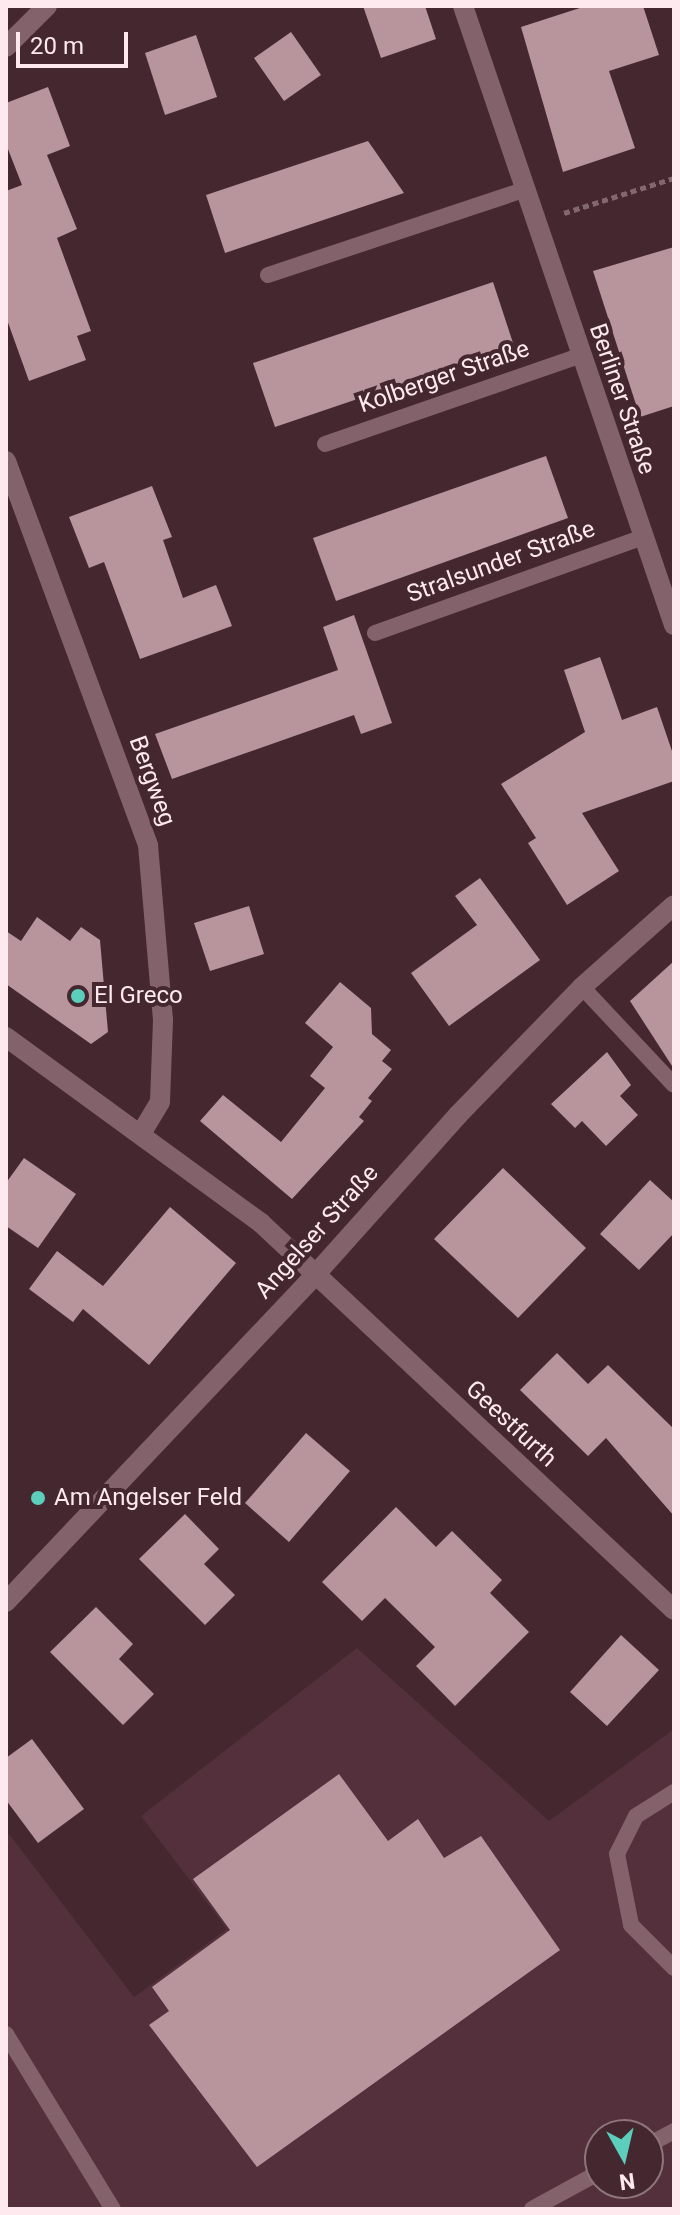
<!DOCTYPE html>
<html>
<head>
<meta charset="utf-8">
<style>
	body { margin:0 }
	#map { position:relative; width:680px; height:2215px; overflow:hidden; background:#44272f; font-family:Roboto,sans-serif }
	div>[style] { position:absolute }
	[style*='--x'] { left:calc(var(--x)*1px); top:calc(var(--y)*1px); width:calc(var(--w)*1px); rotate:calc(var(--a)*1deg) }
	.built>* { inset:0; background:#53303b }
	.building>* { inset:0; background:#b8949d }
	.path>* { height:5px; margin-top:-2.5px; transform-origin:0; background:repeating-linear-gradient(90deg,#81676e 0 6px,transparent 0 10px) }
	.lane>* { height:16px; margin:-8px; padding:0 8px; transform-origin:8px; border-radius:8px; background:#84626b }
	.street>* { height:20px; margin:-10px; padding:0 10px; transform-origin:10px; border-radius:10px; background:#84626b }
	.secondary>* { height:20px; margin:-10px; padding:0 10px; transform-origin:10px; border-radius:10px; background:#84626b }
	.dots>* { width:22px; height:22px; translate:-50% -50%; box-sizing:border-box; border:4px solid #44272f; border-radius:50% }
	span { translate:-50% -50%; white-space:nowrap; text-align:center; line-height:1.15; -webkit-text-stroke:8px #44272f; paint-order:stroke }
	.street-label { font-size:24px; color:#feeaee }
	.poi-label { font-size:24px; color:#feeaee }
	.left { translate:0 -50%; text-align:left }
	.frame { position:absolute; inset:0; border:8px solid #feeaee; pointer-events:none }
	.north { position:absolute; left:584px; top:2119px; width:80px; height:80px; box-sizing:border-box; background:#44272f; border:2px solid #8e757b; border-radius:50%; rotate:172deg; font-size:22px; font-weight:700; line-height:32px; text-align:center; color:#feeaee }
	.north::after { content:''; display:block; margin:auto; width:28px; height:36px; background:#5bcebc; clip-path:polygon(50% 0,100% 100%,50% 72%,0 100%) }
	.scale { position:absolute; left:16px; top:32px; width:112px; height:36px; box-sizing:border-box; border:4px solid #feeaee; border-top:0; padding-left:10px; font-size:24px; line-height:28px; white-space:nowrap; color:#feeaee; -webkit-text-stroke:6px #44272f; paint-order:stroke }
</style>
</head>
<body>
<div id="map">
	<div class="built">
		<i style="clip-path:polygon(evenodd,357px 1648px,549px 1821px,674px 1729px,674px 2209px,6px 2209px,6px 1830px,134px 1997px,227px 1929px,141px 1816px,357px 1648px,600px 2135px,648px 2135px,648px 2183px,600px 2183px,600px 2135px)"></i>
	</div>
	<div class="building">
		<i style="clip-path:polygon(363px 6px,425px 6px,436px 39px,381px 58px)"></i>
		<i style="clip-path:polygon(586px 6px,643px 6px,659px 55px,609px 71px,635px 148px,563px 172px,521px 27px)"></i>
		<i style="clip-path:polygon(291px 32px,321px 75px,284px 101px,254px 58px)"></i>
		<i style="clip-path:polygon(196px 35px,217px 97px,165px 115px,145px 53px)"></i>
		<i style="clip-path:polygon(48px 87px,70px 146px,47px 155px,77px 229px,57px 238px,91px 331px,77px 336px,86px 360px,29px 381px,6px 317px,6px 191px,22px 185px,6px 144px,6px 103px)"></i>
		<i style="clip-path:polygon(368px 141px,404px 193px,225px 253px,206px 195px)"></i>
		<i style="clip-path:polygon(674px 247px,674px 406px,640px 417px,593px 271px)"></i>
		<i style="clip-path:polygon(493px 282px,514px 346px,275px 427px,253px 363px)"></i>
		<i style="clip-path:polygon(546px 456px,568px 518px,336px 601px,313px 538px)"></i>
		<i style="clip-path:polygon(152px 486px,172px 537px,163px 540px,183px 598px,216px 585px,232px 626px,140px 659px,104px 562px,89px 568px,69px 517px)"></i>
		<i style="clip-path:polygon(354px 615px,392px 723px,361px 734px,354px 715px,172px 779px,155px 734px,338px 670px,323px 627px)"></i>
		<i style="clip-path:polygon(600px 657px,622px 720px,657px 707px,674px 757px,674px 781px,582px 813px,619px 871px,567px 905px,528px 843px,536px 838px,501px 784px,585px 732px,564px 670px)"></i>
		<i style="clip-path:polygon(480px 878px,540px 960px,449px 1026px,411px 973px,477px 925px,455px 896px)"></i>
		<i style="clip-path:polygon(249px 906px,264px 954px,210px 971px,194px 923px)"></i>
		<i style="clip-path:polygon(37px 917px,70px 941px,81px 927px,100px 940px,108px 1032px,91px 1044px,6px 984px,6px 931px,21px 941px)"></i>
		<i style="clip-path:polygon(674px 961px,674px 1069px,630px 1001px)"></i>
		<i style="clip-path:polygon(340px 982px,371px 1008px,372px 1034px,391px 1050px,382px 1061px,392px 1069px,368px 1098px,372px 1101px,359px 1117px,364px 1121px,292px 1199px,200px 1121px,223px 1095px,281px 1142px,325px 1088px,310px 1076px,333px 1047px,305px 1023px)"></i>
		<i style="clip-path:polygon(607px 1052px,631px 1085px,620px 1096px,638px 1115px,606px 1146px,582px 1121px,575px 1128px,551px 1104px)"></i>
		<i style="clip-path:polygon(24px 1158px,76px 1194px,38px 1248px,6px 1226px,6px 1183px)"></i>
		<i style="clip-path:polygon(503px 1168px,586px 1248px,518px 1318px,434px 1239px)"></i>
		<i style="clip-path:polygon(650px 1180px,674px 1202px,674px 1233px,639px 1270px,600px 1234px)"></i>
		<i style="clip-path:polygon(170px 1207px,236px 1263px,149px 1365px,83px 1309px,73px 1322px,29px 1289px,57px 1251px,103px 1286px)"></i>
		<i style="clip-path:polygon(557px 1353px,588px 1384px,608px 1365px,674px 1429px,674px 1516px,606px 1438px,588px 1456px,520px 1390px)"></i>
		<i style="clip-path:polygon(306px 1433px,350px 1471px,289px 1542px,245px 1503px)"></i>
		<i style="clip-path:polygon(396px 1507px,436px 1547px,452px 1531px,502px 1580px,490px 1593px,529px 1632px,455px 1706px,416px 1666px,435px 1647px,385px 1598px,362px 1621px,322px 1582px)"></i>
		<i style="clip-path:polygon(185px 1514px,219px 1549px,204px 1564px,235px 1595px,205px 1625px,139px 1559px)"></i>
		<i style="clip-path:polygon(96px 1607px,133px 1644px,119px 1659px,154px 1694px,123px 1725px,50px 1652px)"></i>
		<i style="clip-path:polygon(621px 1635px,659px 1670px,607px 1726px,570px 1692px)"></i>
		<i style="clip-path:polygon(32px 1739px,84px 1809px,38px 1843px,6px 1800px,6px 1758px)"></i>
		<i style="clip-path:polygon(339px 1774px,388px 1841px,418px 1819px,444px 1858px,481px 1836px,560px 1950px,257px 2167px,149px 2025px,169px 2011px,152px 1987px,230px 1930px,193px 1879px)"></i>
	</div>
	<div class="path">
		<i style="--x:564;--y:213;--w:115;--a:-17.7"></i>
	</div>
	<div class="lane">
		<i style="--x:268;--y:275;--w:270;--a:-18.4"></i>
		<i style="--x:325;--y:444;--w:269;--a:-19.1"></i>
		<i style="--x:375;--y:633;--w:285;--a:-19.7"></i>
		<i style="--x:582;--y:987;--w:134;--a:46.8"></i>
		<i style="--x:674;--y:1792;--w:45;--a:147.7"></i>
		<i style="--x:636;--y:1816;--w:42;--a:116.6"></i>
		<i style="--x:617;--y:1854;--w:72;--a:78.8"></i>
		<i style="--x:631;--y:1925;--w:61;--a:45"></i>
		<i style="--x:6;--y:2034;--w:205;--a:58.6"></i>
		<i style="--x:648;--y:2145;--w:30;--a:-28"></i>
		<i style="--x:532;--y:2209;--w:77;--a:-28.6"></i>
	</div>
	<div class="street">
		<i style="--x:463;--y:6;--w:654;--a:71.18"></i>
		<i style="--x:6;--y:47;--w:58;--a:-45"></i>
		<i style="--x:6;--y:461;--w:409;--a:69.7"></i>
		<i style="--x:148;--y:845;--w:176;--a:85.1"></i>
		<i style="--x:163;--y:1020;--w:82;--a:92.1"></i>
		<i style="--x:160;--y:1102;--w:35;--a:121"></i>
		<i style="--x:6;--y:1037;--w:316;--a:36.1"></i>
		<i style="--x:261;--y:1223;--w:566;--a:43.14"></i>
	</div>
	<div class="secondary">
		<i style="--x:6;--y:1602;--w:450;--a:-46.6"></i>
		<i style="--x:315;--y:1275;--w:215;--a:-48.2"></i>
		<i style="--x:458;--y:1115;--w:178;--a:-45.9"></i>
		<i style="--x:582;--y:987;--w:123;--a:-41.7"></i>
	</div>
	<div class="dots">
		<i style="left:78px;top:996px;background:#5bcebc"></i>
		<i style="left:38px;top:1498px;background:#5bcebc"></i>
	</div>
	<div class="street-label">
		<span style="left:444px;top:377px;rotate:-19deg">Kolberger Straße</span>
		<span style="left:622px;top:399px;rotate:71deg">Berliner Straße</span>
		<span style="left:501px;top:562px;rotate:-20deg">Stralsunder Straße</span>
		<span style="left:152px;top:781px;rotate:70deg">Bergweg</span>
		<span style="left:317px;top:1232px;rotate:-48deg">Angelser Straße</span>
		<span style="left:511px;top:1424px;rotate:43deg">Geestfurth</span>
	</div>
	<div class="poi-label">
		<span class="left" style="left:94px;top:996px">El Greco</span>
		<span class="left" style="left:54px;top:1498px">Am Angelser Feld</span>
	</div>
	<div class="frame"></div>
	<div class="north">N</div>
	<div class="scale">20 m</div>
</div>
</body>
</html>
